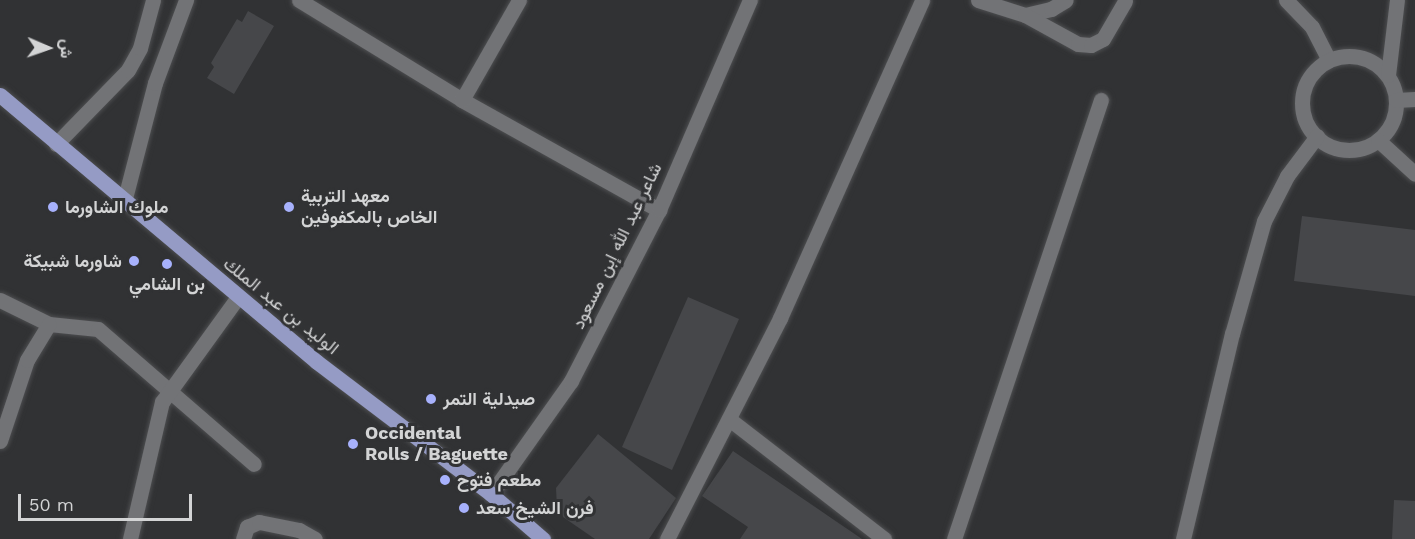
<!DOCTYPE html>
<html>
<head>
<meta charset="utf-8">
<style>
	body { margin:0 }
	#map { position:relative; width:1415px; height:539px; overflow:hidden; background:#313234; font-family:"Work Sans",Vazirmatn,sans-serif }
	div>[style] { position:absolute }
	[style*='--x'] { left:calc(var(--x)*1px); top:calc(var(--y)*1px); width:calc(var(--w)*1px); rotate:calc(var(--a)*1deg) }
	.building>* { inset:0; background:#46474a }
	.roads { filter:drop-shadow(0 0 2px #4d4e50) drop-shadow(0 0 2px #4d4e50) }
	.minor>* { height:15px; margin:-7.5px; padding:0 7.5px; transform-origin:7.5px; border-radius:7.5px; background:#727376 }
	.minor>.ring { margin:-7.5px; padding:0; box-sizing:content-box; background:none; border:15px solid #727376; border-radius:50% }
	.major>* { height:15px; margin:-7.5px; padding:0 7.5px; transform-origin:7.5px; border-radius:7.5px; background:#959bc5 }
	.dots>* { width:16px; height:16px; translate:-50% -50%; box-sizing:border-box; border:3px solid #313234; border-radius:50% }
	span { translate:-50% -50%; white-space:nowrap; text-align:center; line-height:1.15; -webkit-text-stroke:6px #313234; paint-order:stroke }
	.poi-label { font-size:18px; color:#d3d4d5; font-weight:700 }
	.left { translate:0 -50%; text-align:left }
	.right { translate:-100% -50%; text-align:right }
	.street-label { font-size:18px; color:#d3d4d5 }
	.north { position:absolute; left:18px; top:18px; width:60px; height:60px; -webkit-text-stroke:4px #313234; paint-order:stroke; rotate:92deg; font-size:16px; font-weight:700; line-height:24px; text-align:center; color:#d3d4d5 }
	.north::after { content:''; display:block; margin:auto; width:21px; height:27px; background:#d3d4d5; clip-path:polygon(50% 0,100% 100%,50% 72%,0 100%) }
	.scale { position:absolute; left:18px; top:494px; width:174px; height:27px; box-sizing:border-box; border:3px solid #d3d4d5; border-top:0; padding-left:8px; font-size:18px; line-height:21px; white-space:nowrap; color:#d3d4d5; -webkit-text-stroke:4px #313234; paint-order:stroke }
</style>
</head>
<body>
<div id="map">
	<div class="building">
		<i style="clip-path:polygon(248px 11px,274px 26px,234px 94px,207px 78px,214px 67px,211px 63px,237px 19px,242px 22px)"></i>
		<i style="clip-path:polygon(1302px 216px,1415px 230px,1415px 296px,1294px 281px)"></i>
		<i style="clip-path:polygon(688px 297px,739px 319px,672px 470px,622px 447px)"></i>
		<i style="clip-path:polygon(598px 434px,676px 498px,649px 539px,595px 539px,563px 517px,557px 508px,556px 488px)"></i>
		<i style="clip-path:polygon(733px 451px,862px 539px,740px 539px,748px 527px,702px 496px)"></i>
		<i style="clip-path:polygon(1394px 500px,1415px 501px,1415px 539px,1392px 539px)"></i>
	</div>
	<div class="roads">
		<div class="minor">
			<i style="--x:299;--y:0;--w:191;--a:31.5"></i>
			<i style="--x:462;--y:100;--w:226;--a:29.2"></i>
			<i style="--x:978;--y:0;--w:49;--a:17.7"></i>
			<i style="--x:1025;--y:15;--w:27;--a:-13"></i>
			<i style="--x:1051;--y:9;--w:17;--a:-31"></i>
			<i style="--x:1286;--y:0;--w:37;--a:46"></i>
			<i style="--x:1312;--y:27;--w:37;--a:63"></i>
			<i style="--x:1025;--y:15;--w:60;--a:28.7"></i>
			<i style="--x:1078;--y:44;--w:13;--a:4"></i>
			<i style="--x:1091;--y:45;--w:13;--a:-27"></i>
			<i style="--x:1103;--y:39;--w:44;--a:-59.9"></i>
			<i class="ring" style="left:1302px;top:56px;width:79px;height:79px"></i>
			<i style="--x:1388;--y:75;--w:76;--a:-83.2"></i>
			<i style="--x:462;--y:100;--w:115;--a:-60.3"></i>
			<i style="--x:1396;--y:100;--w:19;--a:-3"></i>
			<i style="--x:1378;--y:140;--w:50;--a:42.6"></i>
			<i style="--x:56;--y:144;--w:103;--a:-45.8"></i>
			<i style="--x:128;--y:70;--w:25;--a:-61"></i>
			<i style="--x:140;--y:48;--w:50;--a:-74.8"></i>
			<i style="--x:124;--y:202;--w:123;--a:-75.4"></i>
			<i style="--x:155;--y:83;--w:89;--a:-69.5"></i>
			<i style="--x:0;--y:300;--w:55;--a:26.1"></i>
			<i style="--x:49;--y:324;--w:49;--a:5.8"></i>
			<i style="--x:98;--y:329;--w:206;--a:40.9"></i>
			<i style="--x:729;--y:419;--w:196;--a:37.7"></i>
			<i style="--x:0;--y:441;--w:85;--a:-71.6"></i>
			<i style="--x:27;--y:360;--w:42;--a:-58.6"></i>
			<i style="--x:491;--y:494;--w:138;--a:-54.7"></i>
			<i style="--x:571;--y:381;--w:192;--a:-62.8"></i>
			<i style="--x:659;--y:210;--w:229;--a:-66.6"></i>
			<i style="--x:130;--y:539;--w:141;--a:-76.9"></i>
			<i style="--x:162;--y:402;--w:130;--a:-54.1"></i>
			<i style="--x:243;--y:539;--w:13;--a:-72"></i>
			<i style="--x:247;--y:527;--w:13;--a:-23"></i>
			<i style="--x:259;--y:522;--w:41;--a:11.3"></i>
			<i style="--x:299;--y:530;--w:18;--a:29"></i>
			<i style="--x:667;--y:539;--w:248;--a:-62.9"></i>
			<i style="--x:780;--y:318;--w:348;--a:-65.9"></i>
			<i style="--x:954;--y:539;--w:463;--a:-71.5"></i>
			<i style="--x:1183;--y:539;--w:211;--a:-76.6"></i>
			<i style="--x:1232;--y:334;--w:117;--a:-74.2"></i>
			<i style="--x:1264;--y:221;--w:51;--a:-62.9"></i>
			<i style="--x:1287;--y:176;--w:50;--a:-53.1"></i>
		</div>
		<div class="major">
			<i style="--x:0;--y:95;--w:414;--a:40.1"></i>
			<i style="--x:317;--y:362;--w:218;--a:37.2"></i>
			<i style="--x:491;--y:494;--w:69;--a:40.9"></i>
		</div>
	</div>
	<div class="dots">
		<i style="left:53px;top:207px;background:#a7b1fc"></i>
		<i style="left:289px;top:207px;background:#a7b1fc"></i>
		<i style="left:134px;top:261px;background:#a7b1fc"></i>
		<i style="left:167px;top:264px;background:#a7b1fc"></i>
		<i style="left:431px;top:399px;background:#a7b1fc"></i>
		<i style="left:353px;top:444px;background:#a7b1fc"></i>
		<i style="left:445px;top:480px;background:#a7b1fc"></i>
		<i style="left:464px;top:508px;background:#a7b1fc"></i>
	</div>
	<div class="poi-label">
		<span class="left" style="left:301px;top:207px">معهد التربية<br>الخاص بالمكفوفين</span>
		<span class="left" style="left:65px;top:207px">ملوك الشاورما</span>
		<span class="right" style="left:122px;top:261px">شاورما شبيكة</span>
		<span style="left:167px;top:284px">بن الشامي</span>
		<span class="left" style="left:443px;top:399px">صيدلية التمر</span>
		<span class="left" style="left:365px;top:444px">Occidental<br>Rolls / Baguette</span>
		<span class="left" style="left:457px;top:480px">مطعم فتوح</span>
		<span class="left" style="left:476px;top:508px">فرن الشيخ سعد</span>
	</div>
	<div class="street-label">
		<span style="left:617px;top:246px;rotate:-64deg">شاعر عبد الله إبن مسعود</span>
		<span style="left:281px;top:306px;rotate:39deg">الوليد بن عبد الملك</span>
	</div>
	<div class="north">ش</div>
	<div class="scale">50 m</div>
</div>
</body>
</html>
